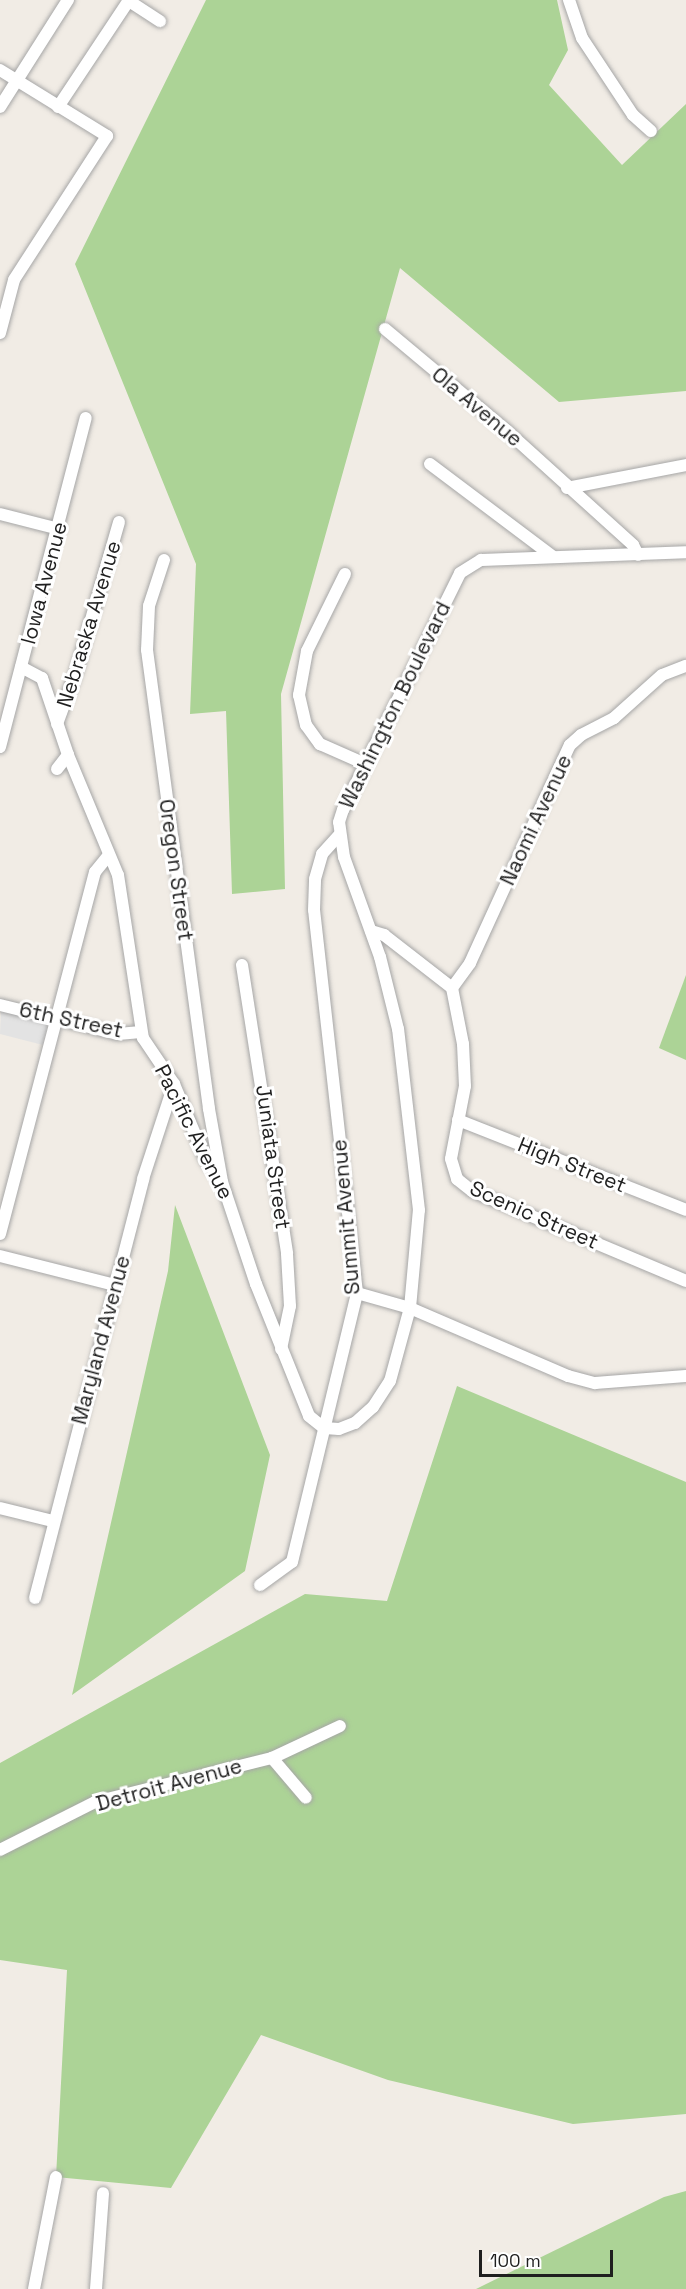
<!DOCTYPE html>
<html>
<head>
<meta charset="utf-8">
<style>
	body { margin:0 }
	#map { position:relative; width:686px; height:2289px; overflow:hidden; background:#f1ece5; font-family:"Space Grotesk",sans-serif }
	div>[style] { position:absolute }
	[style*='--x'] { left:calc(var(--x)*1px); top:calc(var(--y)*1px); width:calc(var(--w)*1px); rotate:calc(var(--a)*1deg) }
	.forest>* { inset:0; background:#acd396 }
	.parking>* { inset:0; background:#e3e3e3 }
	.roads { filter:drop-shadow(0 0 2px #a6a6a6) drop-shadow(0 0 2px #a6a6a6) }
	.minor>* { height:12px; margin:-6px; padding:0 6px; transform-origin:6px; border-radius:6px; background:#fff }
	span { translate:-50% -50%; white-space:nowrap; text-align:center; line-height:1.15; -webkit-text-stroke:6px #fff; paint-order:stroke }
	.street-label { font-size:21px; color:#1f1f1f }
	.scale { position:absolute; left:479px; top:2250px; width:134px; height:27px; box-sizing:border-box; border:3px solid #1f1f1f; border-top:0; padding-left:8px; font-size:18px; line-height:21px; white-space:nowrap; color:#1f1f1f; -webkit-text-stroke:4px #fff; paint-order:stroke }
</style>
</head>
<body>
<div id="map">
	<div class="forest">
		<i style="clip-path:polygon(206px 0,557px 0,568px 50px,549px 85px,622px 165px,686px 104px,686px 391px,559px 402px,400px 268px,281px 694px,285px 889px,232px 894px,226px 711px,190px 714px,196px 564px,75px 264px)"></i>
		<i style="clip-path:polygon(686px 975px,686px 1060px,659px 1048px)"></i>
		<i style="clip-path:polygon(175px 1205px,270px 1455px,245px 1571px,72px 1695px,168px 1271px)"></i>
		<i style="clip-path:polygon(457px 1386px,686px 1482px,686px 2114px,573px 2124px,388px 2080px,261px 2035px,171px 2188px,56px 2177px,67px 1970px,0 1960px,0 1763px,305px 1594px,387px 1601px)"></i>
		<i style="clip-path:polygon(686px 2191px,686px 2289px,476px 2289px,664px 2197px)"></i>
	</div>
	<div class="parking">
		<i style="clip-path:polygon(1px 1011px,49px 1021px,43px 1045px,0 1034px)"></i>
	</div>
	<div class="roads">
		<div class="minor">
			<i style="--x:569;--y:0;--w:40;--a:71.1"></i>
			<i style="--x:582;--y:38;--w:92;--a:56.5"></i>
			<i style="--x:633;--y:115;--w:24;--a:42"></i>
			<i style="--x:129;--y:1;--w:37;--a:33"></i>
			<i style="--x:0;--y:70;--w:126;--a:31.7"></i>
			<i style="--x:107;--y:136;--w:171;--a:122.9"></i>
			<i style="--x:14;--y:280;--w:55;--a:104.8"></i>
			<i style="--x:0;--y:107;--w:127;--a:-57.6"></i>
			<i style="--x:58;--y:107;--w:128;--a:-56.4"></i>
			<i style="--x:385;--y:329;--w:159;--a:39.9"></i>
			<i style="--x:507;--y:431;--w:170;--a:42.1"></i>
			<i style="--x:633;--y:545;--w:11;--a:63"></i>
			<i style="--x:430;--y:464;--w:153;--a:37"></i>
			<i style="--x:567;--y:488;--w:121;--a:-10.9"></i>
			<i style="--x:0;--y:514;--w:61;--a:14.3"></i>
			<i style="--x:164;--y:560;--w:48;--a:108.1"></i>
			<i style="--x:149;--y:606;--w:44;--a:92.6"></i>
			<i style="--x:147;--y:650;--w:463;--a:82.3"></i>
			<i style="--x:209;--y:1109;--w:73;--a:79.8"></i>
			<i style="--x:345;--y:574;--w:86;--a:116.3"></i>
			<i style="--x:307;--y:651;--w:45;--a:100.3"></i>
			<i style="--x:299;--y:695;--w:31;--a:77"></i>
			<i style="--x:306;--y:725;--w:24;--a:54"></i>
			<i style="--x:320;--y:744;--w:47;--a:23.8"></i>
			<i style="--x:21;--y:667;--w:24;--a:28"></i>
			<i style="--x:42;--y:678;--w:81;--a:71.3"></i>
			<i style="--x:68;--y:755;--w:130;--a:67.4"></i>
			<i style="--x:118;--y:875;--w:165;--a:81.3"></i>
			<i style="--x:143;--y:1038;--w:55;--a:56"></i>
			<i style="--x:174;--y:1084;--w:82;--a:67.2"></i>
			<i style="--x:206;--y:1160;--w:27;--a:54"></i>
			<i style="--x:222;--y:1182;--w:108;--a:71.6"></i>
			<i style="--x:256;--y:1284;--w:142;--a:68.1"></i>
			<i style="--x:309;--y:1416;--w:19;--a:39"></i>
			<i style="--x:324;--y:1428;--w:15;--a:4"></i>
			<i style="--x:339;--y:1429;--w:17;--a:-21"></i>
			<i style="--x:355;--y:1423;--w:24;--a:-42"></i>
			<i style="--x:373;--y:1407;--w:31;--a:-57"></i>
			<i style="--x:390;--y:1381;--w:76;--a:-74.7"></i>
			<i style="--x:410;--y:1308;--w:98;--a:-84.8"></i>
			<i style="--x:419;--y:1210;--w:182;--a:-96.6"></i>
			<i style="--x:398;--y:1029;--w:74;--a:-104"></i>
			<i style="--x:380;--y:957;--w:106;--a:-109.8"></i>
			<i style="--x:344;--y:857;--w:35;--a:-98"></i>
			<i style="--x:339;--y:822;--w:13;--a:-72"></i>
			<i style="--x:343;--y:810;--w:264;--a:-63.7"></i>
			<i style="--x:460;--y:573;--w:25;--a:-32"></i>
			<i style="--x:481;--y:560;--w:205;--a:-2.2"></i>
			<i style="--x:57;--y:724;--w:55;--a:-69.9"></i>
			<i style="--x:76;--y:672;--w:156;--a:-74"></i>
			<i style="--x:0;--y:747;--w:340;--a:-75.4"></i>
			<i style="--x:57;--y:769;--w:18;--a:-52"></i>
			<i style="--x:371;--y:931;--w:14;--a:17"></i>
			<i style="--x:384;--y:935;--w:86;--a:37.9"></i>
			<i style="--x:452;--y:988;--w:57;--a:78.9"></i>
			<i style="--x:463;--y:1044;--w:42;--a:87.3"></i>
			<i style="--x:465;--y:1086;--w:74;--a:100.9"></i>
			<i style="--x:451;--y:1159;--w:21;--a:73"></i>
			<i style="--x:457;--y:1179;--w:19;--a:39"></i>
			<i style="--x:472;--y:1191;--w:232;--a:22.8"></i>
			<i style="--x:242;--y:965;--w:292;--a:81.1"></i>
			<i style="--x:287;--y:1254;--w:52;--a:86.7"></i>
			<i style="--x:290;--y:1306;--w:44;--a:101.8"></i>
			<i style="--x:452;--y:988;--w:31;--a:-54"></i>
			<i style="--x:470;--y:963;--w:240;--a:-65.4"></i>
			<i style="--x:570;--y:745;--w:15;--a:-42"></i>
			<i style="--x:581;--y:735;--w:37;--a:-27"></i>
			<i style="--x:614;--y:718;--w:64;--a:-41.9"></i>
			<i style="--x:662;--y:675;--w:26;--a:-21"></i>
			<i style="--x:0;--y:1005;--w:122;--a:13.8"></i>
			<i style="--x:118;--y:1034;--w:23;--a:-5"></i>
			<i style="--x:458;--y:1120;--w:245;--a:21.5"></i>
			<i style="--x:0;--y:1234;--w:374;--a:-75.3"></i>
			<i style="--x:95;--y:872;--w:22;--a:-51"></i>
			<i style="--x:0;--y:1256;--w:119;--a:14.2"></i>
			<i style="--x:357;--y:1293;--w:55;--a:15.8"></i>
			<i style="--x:410;--y:1308;--w:172;--a:23.3"></i>
			<i style="--x:568;--y:1376;--w:28;--a:15"></i>
			<i style="--x:595;--y:1383;--w:91;--a:-4.4"></i>
			<i style="--x:0;--y:1508;--w:55;--a:13.8"></i>
			<i style="--x:260;--y:1585;--w:39;--a:-36"></i>
			<i style="--x:292;--y:1562;--w:277;--a:-76.4"></i>
			<i style="--x:357;--y:1293;--w:385;--a:-96.4"></i>
			<i style="--x:314;--y:910;--w:31;--a:-88"></i>
			<i style="--x:315;--y:879;--w:26;--a:-74"></i>
			<i style="--x:322;--y:854;--w:25;--a:-48"></i>
			<i style="--x:35;--y:1598;--w:433;--a:-75.5"></i>
			<i style="--x:143;--y:1179;--w:100;--a:-71.9"></i>
			<i style="--x:272;--y:1758;--w:52;--a:49.6"></i>
			<i style="--x:0;--y:1850;--w:106;--a:-26.8"></i>
			<i style="--x:95;--y:1802;--w:182;--a:-14"></i>
			<i style="--x:272;--y:1758;--w:75;--a:-25.2"></i>
			<i style="--x:34;--y:2289;--w:114;--a:-78.9"></i>
			<i style="--x:96;--y:2289;--w:96;--a:-85.8"></i>
		</div>
	</div>
	<div class="street-label">
		<span style="left:477px;top:407px;rotate:40deg">Ola Avenue</span>
		<span style="left:44px;top:583px;rotate:-75deg">Iowa Avenue</span>
		<span style="left:89px;top:624px;rotate:-73deg">Nebraska Avenue</span>
		<span style="left:395px;top:705px;rotate:-64deg">Washington Boulevard</span>
		<span style="left:536px;top:820px;rotate:-65deg">Naomi Avenue</span>
		<span style="left:176px;top:870px;rotate:82deg">Oregon Street</span>
		<span style="left:71px;top:1020px;rotate:12deg">6th Street</span>
		<span style="left:194px;top:1132px;rotate:63deg">Pacific Avenue</span>
		<span style="left:273px;top:1157px;rotate:82deg">Juniata Street</span>
		<span style="left:572px;top:1165px;rotate:22deg">High Street</span>
		<span style="left:534px;top:1215px;rotate:24deg">Scenic Street</span>
		<span style="left:346px;top:1217px;rotate:-95deg">Summit Avenue</span>
		<span style="left:101px;top:1340px;rotate:-75deg">Maryland Avenue</span>
		<span style="left:169px;top:1785px;rotate:-15deg">Detroit Avenue</span>
	</div>
	<div class="scale">100 m</div>
</div>
</body>
</html>
